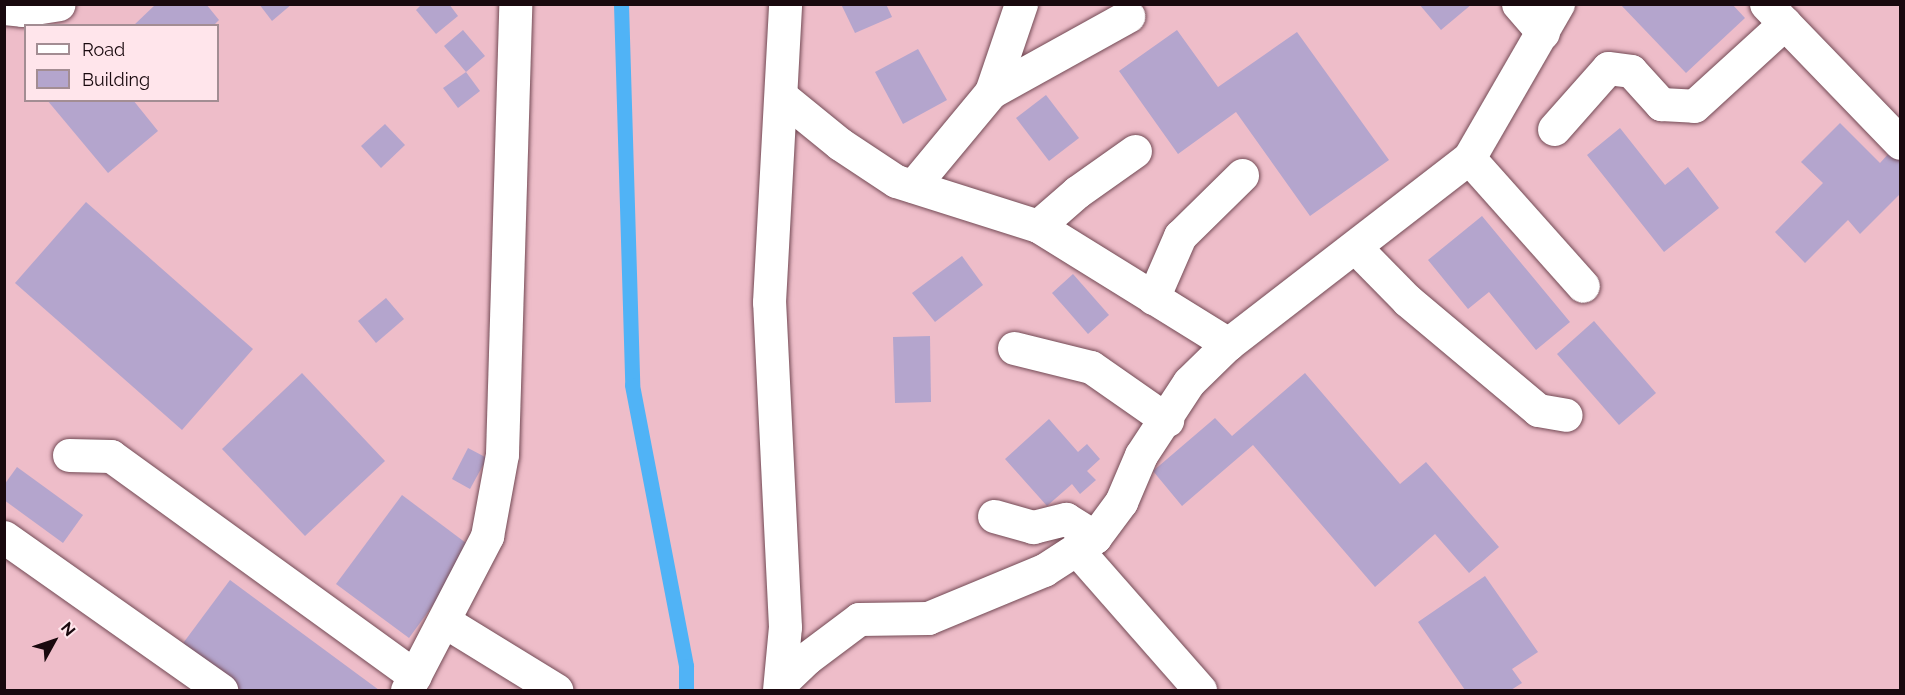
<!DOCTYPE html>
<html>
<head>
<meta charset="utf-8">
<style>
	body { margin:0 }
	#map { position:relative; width:1905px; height:695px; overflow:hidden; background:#eebdc9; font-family:Raleway,sans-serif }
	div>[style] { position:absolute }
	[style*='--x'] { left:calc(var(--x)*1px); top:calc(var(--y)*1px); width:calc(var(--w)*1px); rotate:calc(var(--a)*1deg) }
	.stream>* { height:15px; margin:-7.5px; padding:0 7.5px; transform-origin:7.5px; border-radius:7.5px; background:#50b3f6 }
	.building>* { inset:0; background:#b4a5cd }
	.roads { filter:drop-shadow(0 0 2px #734a55) drop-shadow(0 0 2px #734a55) }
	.minor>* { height:33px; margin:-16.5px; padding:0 16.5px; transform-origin:16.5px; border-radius:16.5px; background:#fff }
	span { translate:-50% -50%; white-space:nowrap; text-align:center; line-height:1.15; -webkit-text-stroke:6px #ffe5eb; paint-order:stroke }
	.frame { position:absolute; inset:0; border:6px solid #19090e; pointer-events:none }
	.legend { position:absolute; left:24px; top:24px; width:195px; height:78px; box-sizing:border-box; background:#ffe5eb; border:2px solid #a38d93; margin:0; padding:8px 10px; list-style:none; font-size:18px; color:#19090e }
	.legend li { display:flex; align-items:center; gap:12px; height:30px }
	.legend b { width:30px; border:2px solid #a38d93 }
	.north { position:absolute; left:24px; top:611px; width:60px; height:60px; -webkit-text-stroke:4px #ffe5eb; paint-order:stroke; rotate:50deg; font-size:16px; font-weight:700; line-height:24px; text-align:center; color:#19090e }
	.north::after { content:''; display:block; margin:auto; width:21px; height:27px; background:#19090e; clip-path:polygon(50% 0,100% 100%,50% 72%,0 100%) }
</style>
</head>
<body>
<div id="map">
	<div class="stream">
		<i style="--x:621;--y:4;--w:381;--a:88.3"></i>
		<i style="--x:632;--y:385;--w:286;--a:79.1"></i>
		<i style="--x:686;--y:666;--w:24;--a:90"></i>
	</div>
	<div class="building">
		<i style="clip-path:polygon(156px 4px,206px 4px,219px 20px,213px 26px,133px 26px)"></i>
		<i style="clip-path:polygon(259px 4px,292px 4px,272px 21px)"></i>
		<i style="clip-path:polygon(422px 4px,449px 4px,458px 16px,436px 34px,416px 10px)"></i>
		<i style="clip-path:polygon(841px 4px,886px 4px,892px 17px,855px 33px)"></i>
		<i style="clip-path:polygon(1419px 4px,1472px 4px,1441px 30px)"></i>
		<i style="clip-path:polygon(1620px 4px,1732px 4px,1745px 18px,1686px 73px)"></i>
		<i style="clip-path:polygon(463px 30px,485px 56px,466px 72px,444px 46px)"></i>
		<i style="clip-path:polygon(1177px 30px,1218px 87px,1297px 32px,1389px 160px,1310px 216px,1236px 112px,1178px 154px,1119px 71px)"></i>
		<i style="clip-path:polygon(918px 49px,947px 100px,903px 124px,875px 72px)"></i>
		<i style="clip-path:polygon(466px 72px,480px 91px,458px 108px,443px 88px)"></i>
		<i style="clip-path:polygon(1046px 95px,1079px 138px,1049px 161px,1016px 118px)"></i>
		<i style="clip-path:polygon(47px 100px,133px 100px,158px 131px,108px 173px)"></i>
		<i style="clip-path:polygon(1840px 123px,1880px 163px,1891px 151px,1900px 160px,1900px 194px,1860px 234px,1848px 220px,1805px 263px,1775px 232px,1823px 183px,1801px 162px)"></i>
		<i style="clip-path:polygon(385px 124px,405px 145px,381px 168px,361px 146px)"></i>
		<i style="clip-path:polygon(1620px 128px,1665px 185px,1688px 167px,1719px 208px,1664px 252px,1587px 155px)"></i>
		<i style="clip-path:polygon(86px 202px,253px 349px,182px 430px,15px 283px)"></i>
		<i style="clip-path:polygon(1482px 216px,1570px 322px,1536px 350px,1489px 292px,1468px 309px,1428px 260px)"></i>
		<i style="clip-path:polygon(962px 256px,983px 285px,935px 322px,912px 293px)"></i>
		<i style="clip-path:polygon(1073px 274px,1109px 315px,1088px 334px,1052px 293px)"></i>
		<i style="clip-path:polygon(386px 298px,404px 319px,376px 343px,358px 321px)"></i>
		<i style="clip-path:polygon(1594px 321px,1656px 393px,1619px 425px,1557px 354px)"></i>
		<i style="clip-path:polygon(930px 336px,931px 402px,895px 403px,893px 337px)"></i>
		<i style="clip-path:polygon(302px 373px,385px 461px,305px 536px,222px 449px)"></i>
		<i style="clip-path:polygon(1305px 373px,1400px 484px,1426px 462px,1499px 547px,1469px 573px,1435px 534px,1375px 587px,1253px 445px,1182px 506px,1153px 471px,1215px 418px,1232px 436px)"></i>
		<i style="clip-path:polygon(1049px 419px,1078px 452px,1087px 444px,1100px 459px,1087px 471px,1096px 480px,1080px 494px,1072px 484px,1047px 506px,1005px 459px)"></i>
		<i style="clip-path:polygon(468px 448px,487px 458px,470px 489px,452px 479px)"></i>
		<i style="clip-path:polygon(17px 467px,83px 515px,63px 543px,4px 500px,4px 485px)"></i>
		<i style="clip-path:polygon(402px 495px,474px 549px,409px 638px,336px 584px)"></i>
		<i style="clip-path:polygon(1485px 576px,1538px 652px,1512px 669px,1522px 683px,1511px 690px,1465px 690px,1418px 622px)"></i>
		<i style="clip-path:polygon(230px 580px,379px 690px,241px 690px,181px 646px)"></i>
	</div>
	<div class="roads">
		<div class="minor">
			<i style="--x:1518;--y:4;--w:38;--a:49"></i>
			<i style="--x:1766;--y:4;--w:193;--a:46"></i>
			<i style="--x:4;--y:8;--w:18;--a:6"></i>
			<i style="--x:22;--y:10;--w:37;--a:-9"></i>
			<i style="--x:991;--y:92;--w:93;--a:-71.2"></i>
			<i style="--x:781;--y:96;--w:76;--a:39.1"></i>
			<i style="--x:840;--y:144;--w:67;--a:33.5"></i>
			<i style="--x:896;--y:181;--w:149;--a:17.6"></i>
			<i style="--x:1038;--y:226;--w:224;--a:31.8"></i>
			<i style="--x:1554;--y:129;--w:81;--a:-48.5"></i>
			<i style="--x:1608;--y:68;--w:23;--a:7"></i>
			<i style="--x:1631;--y:71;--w:45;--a:47.7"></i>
			<i style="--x:1661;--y:104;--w:33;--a:3"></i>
			<i style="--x:1694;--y:106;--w:123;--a:-42.4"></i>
			<i style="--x:1469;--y:158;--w:171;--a:48.3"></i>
			<i style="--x:913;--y:186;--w:122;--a:-50.3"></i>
			<i style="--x:991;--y:92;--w:157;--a:-29"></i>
			<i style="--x:1038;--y:226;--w:52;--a:-41.1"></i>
			<i style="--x:1077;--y:192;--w:71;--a:-35.3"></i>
			<i style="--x:1355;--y:247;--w:74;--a:45.5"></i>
			<i style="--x:1407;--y:300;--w:171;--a:40"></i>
			<i style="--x:1538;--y:410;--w:28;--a:10"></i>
			<i style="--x:1153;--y:298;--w:68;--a:-66.5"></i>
			<i style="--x:1180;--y:236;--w:87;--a:-44.5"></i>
			<i style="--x:1014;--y:348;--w:79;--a:13.9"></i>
			<i style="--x:1091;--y:367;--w:93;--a:34.9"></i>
			<i style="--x:69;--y:455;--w:42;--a:1.4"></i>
			<i style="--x:111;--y:456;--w:375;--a:35.9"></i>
			<i style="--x:994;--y:516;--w:41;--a:15.8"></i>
			<i style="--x:1033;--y:527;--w:34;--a:-14"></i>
			<i style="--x:1066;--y:519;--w:34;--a:32"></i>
			<i style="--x:4;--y:537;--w:266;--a:35.2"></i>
			<i style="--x:1078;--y:551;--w:185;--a:48.7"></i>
			<i style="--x:444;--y:621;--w:132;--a:31.6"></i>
			<i style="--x:780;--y:684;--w:37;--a:-44"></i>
			<i style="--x:807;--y:658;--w:65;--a:-36.9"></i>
			<i style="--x:859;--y:619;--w:69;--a:-0.8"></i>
			<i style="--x:928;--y:618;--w:126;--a:-22.5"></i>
			<i style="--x:1044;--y:570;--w:61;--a:-32.9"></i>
			<i style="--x:1095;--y:537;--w:44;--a:-53.4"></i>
			<i style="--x:1121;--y:502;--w:51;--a:-66.9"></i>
			<i style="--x:1141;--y:455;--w:87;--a:-56.7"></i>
			<i style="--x:1189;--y:382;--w:54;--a:-44.3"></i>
			<i style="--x:1228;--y:344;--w:304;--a:-37.7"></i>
			<i style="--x:1469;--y:158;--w:178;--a:-60"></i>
			<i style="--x:407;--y:690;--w:174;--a:-62.5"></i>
			<i style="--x:487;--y:536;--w:83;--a:-79.6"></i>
			<i style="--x:502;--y:454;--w:450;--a:-88.3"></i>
			<i style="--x:779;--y:690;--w:63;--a:-84.6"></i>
			<i style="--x:785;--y:627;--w:325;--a:-92.8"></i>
			<i style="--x:769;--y:302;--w:298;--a:-86.9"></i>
		</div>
	</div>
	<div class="frame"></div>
	<ul class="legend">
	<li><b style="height:8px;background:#fff"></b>Road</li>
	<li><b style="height:16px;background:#b4a5cd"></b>Building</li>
	</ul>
	<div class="north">N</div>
</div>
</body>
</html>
